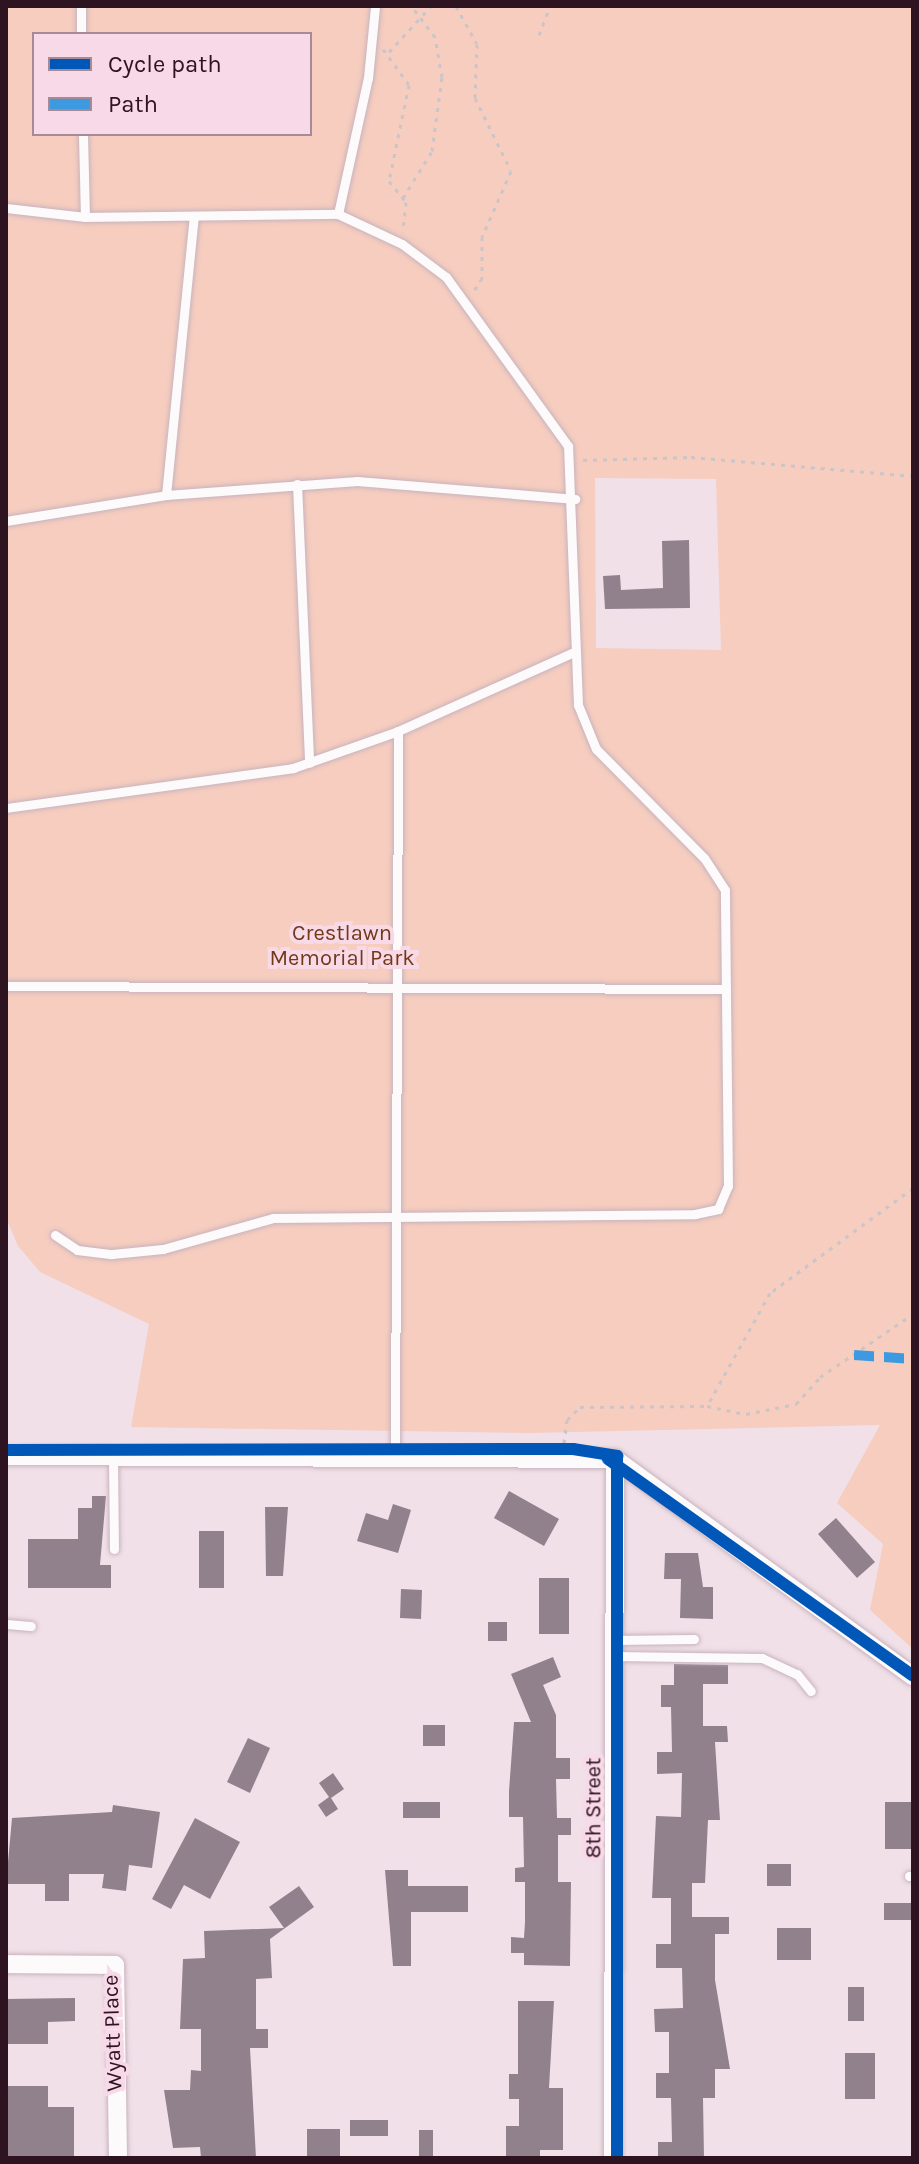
<!DOCTYPE html>
<html>
<head>
<meta charset="utf-8">
<style>
	body { margin:0 }
	#map { position:relative; width:919px; height:2164px; overflow:hidden; background:#f1e0e8; font-family:Karla,sans-serif }
	div>[style] { position:absolute }
	[style*='--x'] { left:calc(var(--x)*1px); top:calc(var(--y)*1px); width:calc(var(--w)*1px); rotate:calc(var(--a)*1deg) }
	.green>* { inset:0; background:#f6cdbf }
	.building>* { inset:0; background:#91818d }
	.path>* { height:3px; margin-top:-1.5px; transform-origin:0; background:repeating-linear-gradient(90deg,#ccc5c8 0 4px,transparent 0 10px) }
	.roads { filter:drop-shadow(0 0 2px #c8b3bd) drop-shadow(0 0 2px #c8b3bd) }
	.lane>* { height:9px; margin:-4.5px; padding:0 4.5px; transform-origin:4.5px; border-radius:4.5px; background:#fdfafc }
	.street>* { height:18px; margin:-9px; padding:0 9px; transform-origin:9px; border-radius:9px; background:#fdfafc }
	.quiet>* { height:10px; margin-top:-5px; transform-origin:0; background:repeating-linear-gradient(90deg,#3d9ae0 0 20px,transparent 0 30px) }
	.cycleway>* { height:12px; margin:-6px; padding:0 6px; transform-origin:6px; border-radius:6px; background:#0057b8 }
	span { translate:-50% -50%; white-space:nowrap; text-align:center; line-height:1.15; -webkit-text-stroke:8px #f8d9e7; paint-order:stroke }
	.park-label { font-size:22px; color:#723917 }
	.street-label { font-size:22px; color:#2e1321 }
	.frame { position:absolute; inset:0; border:8px solid #2e1321; pointer-events:none }
	.legend { position:absolute; left:32px; top:32px; width:280px; height:104px; box-sizing:border-box; background:#f8d9e7; border:2px solid #a78a98; margin:0; padding:10px 14px; list-style:none; font-size:24px; color:#2e1321 }
	.legend li { display:flex; align-items:center; gap:16px; height:40px }
	.legend b { width:40px; border:2px solid #a78a98 }
</style>
</head>
<body>
<div id="map">
	<div class="green">
		<i style="clip-path:polygon(evenodd,6px 6px,913px 6px,913px 1649px,870px 1610px,883px 1544px,837px 1503px,880px 1425px,530px 1433px,131px 1427px,149px 1324px,40px 1272px,18px 1246px,6px 1218px,6px 6px,34px 34px,310px 34px,310px 134px,34px 134px,34px 34px,6px 6px,595px 478px,716px 479px,721px 650px,596px 648px,595px 478px)"></i>
	</div>
	<div class="building">
		<i style="clip-path:polygon(689px 540px,690px 608px,605px 609px,603px 576px,620px 575px,621px 590px,663px 588px,662px 541px)"></i>
		<i style="clip-path:polygon(509px 1491px,559px 1519px,544px 1546px,494px 1518px)"></i>
		<i style="clip-path:polygon(92px 1496px,106px 1496px,100px 1565px,111px 1565px,111px 1588px,28px 1588px,28px 1539px,78px 1539px,78px 1508px,92px 1508px)"></i>
		<i style="clip-path:polygon(393px 1504px,411px 1510px,398px 1553px,357px 1541px,366px 1513px,388px 1520px)"></i>
		<i style="clip-path:polygon(265px 1507px,288px 1507px,283px 1576px,266px 1576px)"></i>
		<i style="clip-path:polygon(836px 1518px,875px 1562px,857px 1578px,818px 1534px)"></i>
		<i style="clip-path:polygon(199px 1531px,224px 1531px,224px 1588px,199px 1588px)"></i>
		<i style="clip-path:polygon(665px 1553px,698px 1553px,703px 1587px,713px 1587px,713px 1619px,680px 1618px,681px 1579px,664px 1579px)"></i>
		<i style="clip-path:polygon(539px 1578px,569px 1578px,569px 1634px,539px 1634px)"></i>
		<i style="clip-path:polygon(401px 1589px,422px 1590px,421px 1619px,400px 1618px)"></i>
		<i style="clip-path:polygon(488px 1622px,507px 1622px,507px 1641px,488px 1641px)"></i>
		<i style="clip-path:polygon(553px 1657px,561px 1677px,543px 1685px,556px 1715px,556px 1758px,570px 1758px,570px 1779px,556px 1779px,557px 1818px,571px 1818px,571px 1835px,558px 1835px,558px 1882px,571px 1882px,570px 1966px,524px 1965px,524px 1953px,511px 1953px,511px 1937px,524px 1938px,525px 1922px,525px 1882px,515px 1882px,515px 1868px,524px 1867px,523px 1817px,509px 1817px,509px 1791px,514px 1722px,531px 1722px,511px 1674px)"></i>
		<i style="clip-path:polygon(674px 1664px,728px 1665px,728px 1684px,703px 1684px,703px 1726px,727px 1726px,728px 1742px,715px 1742px,720px 1820px,708px 1820px,705px 1883px,692px 1883px,692px 1917px,729px 1917px,729px 1934px,715px 1934px,715px 1980px,730px 2069px,715px 2069px,715px 2098px,703px 2098px,704px 2158px,658px 2158px,658px 2142px,672px 2142px,671px 2098px,656px 2098px,656px 2073px,669px 2073px,669px 2032px,655px 2032px,654px 2009px,683px 2008px,682px 1968px,656px 1968px,656px 1944px,671px 1944px,671px 1898px,652px 1898px,656px 1816px,681px 1817px,682px 1773px,657px 1774px,657px 1752px,672px 1752px,671px 1707px,661px 1707px,661px 1685px,674px 1685px)"></i>
		<i style="clip-path:polygon(423px 1725px,445px 1725px,445px 1746px,423px 1746px)"></i>
		<i style="clip-path:polygon(248px 1738px,270px 1748px,250px 1793px,227px 1782px)"></i>
		<i style="clip-path:polygon(333px 1773px,344px 1789px,331px 1798px,338px 1809px,326px 1817px,318px 1805px,329px 1797px,319px 1783px)"></i>
		<i style="clip-path:polygon(403px 1802px,440px 1802px,440px 1818px,403px 1818px)"></i>
		<i style="clip-path:polygon(885px 1802px,913px 1802px,913px 1849px,885px 1849px)"></i>
		<i style="clip-path:polygon(113px 1805px,160px 1812px,152px 1868px,129px 1865px,126px 1891px,102px 1888px,104px 1874px,69px 1874px,69px 1901px,45px 1901px,45px 1884px,6px 1884px,12px 1818px,112px 1812px)"></i>
		<i style="clip-path:polygon(195px 1818px,240px 1842px,210px 1899px,184px 1885px,171px 1909px,152px 1899px)"></i>
		<i style="clip-path:polygon(767px 1864px,791px 1864px,791px 1886px,767px 1886px)"></i>
		<i style="clip-path:polygon(385px 1870px,408px 1870px,408px 1886px,468px 1886px,468px 1912px,411px 1912px,411px 1966px,393px 1966px)"></i>
		<i style="clip-path:polygon(299px 1886px,314px 1907px,270px 1939px,272px 1978px,256px 1979px,256px 2029px,268px 2029px,268px 2048px,250px 2048px,256px 2158px,201px 2158px,200px 2147px,173px 2148px,164px 2090px,190px 2090px,191px 2070px,201px 2071px,201px 2029px,180px 2029px,183px 1959px,205px 1958px,204px 1931px,284px 1928px,269px 1907px)"></i>
		<i style="clip-path:polygon(884px 1903px,913px 1903px,913px 1920px,884px 1920px)"></i>
		<i style="clip-path:polygon(777px 1928px,811px 1928px,811px 1960px,777px 1960px)"></i>
		<i style="clip-path:polygon(848px 1987px,864px 1987px,864px 2021px,848px 2021px)"></i>
		<i style="clip-path:polygon(75px 1998px,75px 2021px,48px 2022px,48px 2044px,6px 2044px,6px 1999px)"></i>
		<i style="clip-path:polygon(518px 2001px,554px 2001px,549px 2088px,563px 2088px,563px 2150px,540px 2150px,540px 2158px,506px 2158px,506px 2126px,519px 2126px,519px 2099px,509px 2099px,509px 2074px,518px 2074px)"></i>
		<i style="clip-path:polygon(845px 2053px,875px 2053px,875px 2099px,845px 2099px)"></i>
		<i style="clip-path:polygon(6px 2086px,48px 2086px,48px 2107px,74px 2107px,74px 2158px,6px 2158px)"></i>
		<i style="clip-path:polygon(350px 2120px,388px 2120px,388px 2136px,350px 2136px)"></i>
		<i style="clip-path:polygon(307px 2129px,340px 2129px,340px 2158px,307px 2158px)"></i>
		<i style="clip-path:polygon(419px 2130px,433px 2130px,433px 2157px,419px 2157px)"></i>
	</div>
	<div class="path">
		<i style="--x:456;--y:6;--w:43;--a:61.1"></i>
		<i style="--x:477;--y:44;--w:54;--a:92.1"></i>
		<i style="--x:475;--y:98;--w:81;--a:63.7"></i>
		<i style="--x:511;--y:171;--w:72;--a:113.7"></i>
		<i style="--x:482;--y:237;--w:41;--a:90"></i>
		<i style="--x:482;--y:278;--w:19;--a:122"></i>
		<i style="--x:539;--y:35;--w:31;--a:-69"></i>
		<i style="--x:383;--y:49;--w:44;--a:54.2"></i>
		<i style="--x:409;--y:85;--w:98;--a:101.8"></i>
		<i style="--x:389;--y:181;--w:27;--a:51"></i>
		<i style="--x:406;--y:202;--w:30;--a:96"></i>
		<i style="--x:389;--y:52;--w:62;--a:-47.6"></i>
		<i style="--x:403;--y:198;--w:55;--a:-58.3"></i>
		<i style="--x:432;--y:151;--w:75;--a:-82.3"></i>
		<i style="--x:442;--y:77;--w:41;--a:-99.9"></i>
		<i style="--x:435;--y:37;--w:39;--a:-127"></i>
		<i style="--x:583;--y:460;--w:108;--a:-1.6"></i>
		<i style="--x:691;--y:457;--w:223;--a:4.9"></i>
		<i style="--x:913;--y:1188;--w:177;--a:143.7"></i>
		<i style="--x:770;--y:1293;--w:129;--a:119.1"></i>
		<i style="--x:707;--y:1406;--w:40;--a:12"></i>
		<i style="--x:746;--y:1414;--w:51;--a:-11.3"></i>
		<i style="--x:796;--y:1404;--w:36;--a:-48"></i>
		<i style="--x:820;--y:1377;--w:112;--a:-34.1"></i>
		<i style="--x:564;--y:1443;--w:23;--a:-83"></i>
		<i style="--x:567;--y:1420;--w:18;--a:-45"></i>
		<i style="--x:580;--y:1407;--w:127;--a:-0.5"></i>
	</div>
	<div class="roads">
		<div class="lane">
			<i style="--x:81;--y:6;--w:28;--a:90"></i>
			<i style="--x:6;--y:208;--w:80;--a:6.5"></i>
			<i style="--x:85;--y:217;--w:83;--a:-91.4"></i>
			<i style="--x:85;--y:217;--w:253;--a:-0.7"></i>
			<i style="--x:338;--y:214;--w:139;--a:-77.6"></i>
			<i style="--x:368;--y:78;--w:72;--a:-84.4"></i>
			<i style="--x:297;--y:484;--w:279;--a:87.5"></i>
			<i style="--x:166;--y:495;--w:280;--a:-84.3"></i>
			<i style="--x:6;--y:521;--w:162;--a:-9.2"></i>
			<i style="--x:166;--y:495;--w:192;--a:-4.2"></i>
			<i style="--x:357;--y:481;--w:219;--a:4.7"></i>
			<i style="--x:6;--y:808;--w:290;--a:-7.9"></i>
			<i style="--x:293;--y:768;--w:111;--a:-19.4"></i>
			<i style="--x:398;--y:731;--w:193;--a:-24.2"></i>
			<i style="--x:6;--y:986;--w:720;--a:0.24"></i>
			<i style="--x:55;--y:1235;--w:27;--a:34"></i>
			<i style="--x:77;--y:1250;--w:35;--a:7"></i>
			<i style="--x:112;--y:1254;--w:51;--a:-5.6"></i>
			<i style="--x:163;--y:1249;--w:114;--a:-15.7"></i>
			<i style="--x:273;--y:1218;--w:422;--a:-0.5"></i>
			<i style="--x:695;--y:1214;--w:24;--a:-12"></i>
			<i style="--x:718;--y:1209;--w:25;--a:-67"></i>
			<i style="--x:728;--y:1186;--w:296;--a:-90.6"></i>
			<i style="--x:725;--y:890;--w:38;--a:-123"></i>
			<i style="--x:704;--y:858;--w:153;--a:-134.7"></i>
			<i style="--x:596;--y:749;--w:48;--a:-112.2"></i>
			<i style="--x:578;--y:705;--w:259;--a:-92.2"></i>
			<i style="--x:568;--y:446;--w:208;--a:-125.8"></i>
			<i style="--x:446;--y:277;--w:55;--a:-143.1"></i>
			<i style="--x:402;--y:244;--w:71;--a:-154.9"></i>
			<i style="--x:113;--y:1456;--w:93;--a:89.4"></i>
			<i style="--x:395;--y:1457;--w:726;--a:-89.76"></i>
			<i style="--x:6;--y:1624;--w:25;--a:5"></i>
			<i style="--x:614;--y:1640;--w:80;--a:-0.7"></i>
			<i style="--x:614;--y:1656;--w:148;--a:0.8"></i>
			<i style="--x:762;--y:1658;--w:38;--a:25"></i>
			<i style="--x:797;--y:1674;--w:22;--a:51"></i>
			<i style="--x:909;--y:1876;--w:4;--a:0"></i>
		</div>
		<div class="street">
			<i style="--x:6;--y:1456;--w:609;--a:0.28"></i>
			<i style="--x:615;--y:1459;--w:369;--a:36.1"></i>
			<i style="--x:6;--y:1964;--w:109;--a:0.5"></i>
			<i style="--x:115;--y:1965;--w:193;--a:89.1"></i>
			<i style="--x:613;--y:2158;--w:699;--a:-89.84"></i>
		</div>
	</div>
	<div class="quiet">
		<i style="--x:854;--y:1355;--w:59;--a:3.9"></i>
	</div>
	<div class="cycleway">
		<i style="--x:6;--y:1450;--w:567;--a:-0.1"></i>
		<i style="--x:573;--y:1449;--w:45;--a:9"></i>
		<i style="--x:617;--y:1456;--w:702;--a:90"></i>
		<i style="--x:608;--y:1459;--w:374;--a:35.4"></i>
	</div>
	<div class="park-label">
		<span style="left:342px;top:946px">Crestlawn<br>Memorial Park</span>
	</div>
	<div class="street-label">
		<span style="left:594px;top:1808px;rotate:-90deg">8th Street</span>
		<span style="left:113px;top:2033px;rotate:-92deg">Wyatt Place</span>
	</div>
	<div class="frame"></div>
	<ul class="legend">
	<li><b style="height:10px;background:#0057b8"></b>Cycle path</li>
	<li><b style="height:10px;background:#3d9ae0"></b>Path</li>
	</ul>
</div>
</body>
</html>
